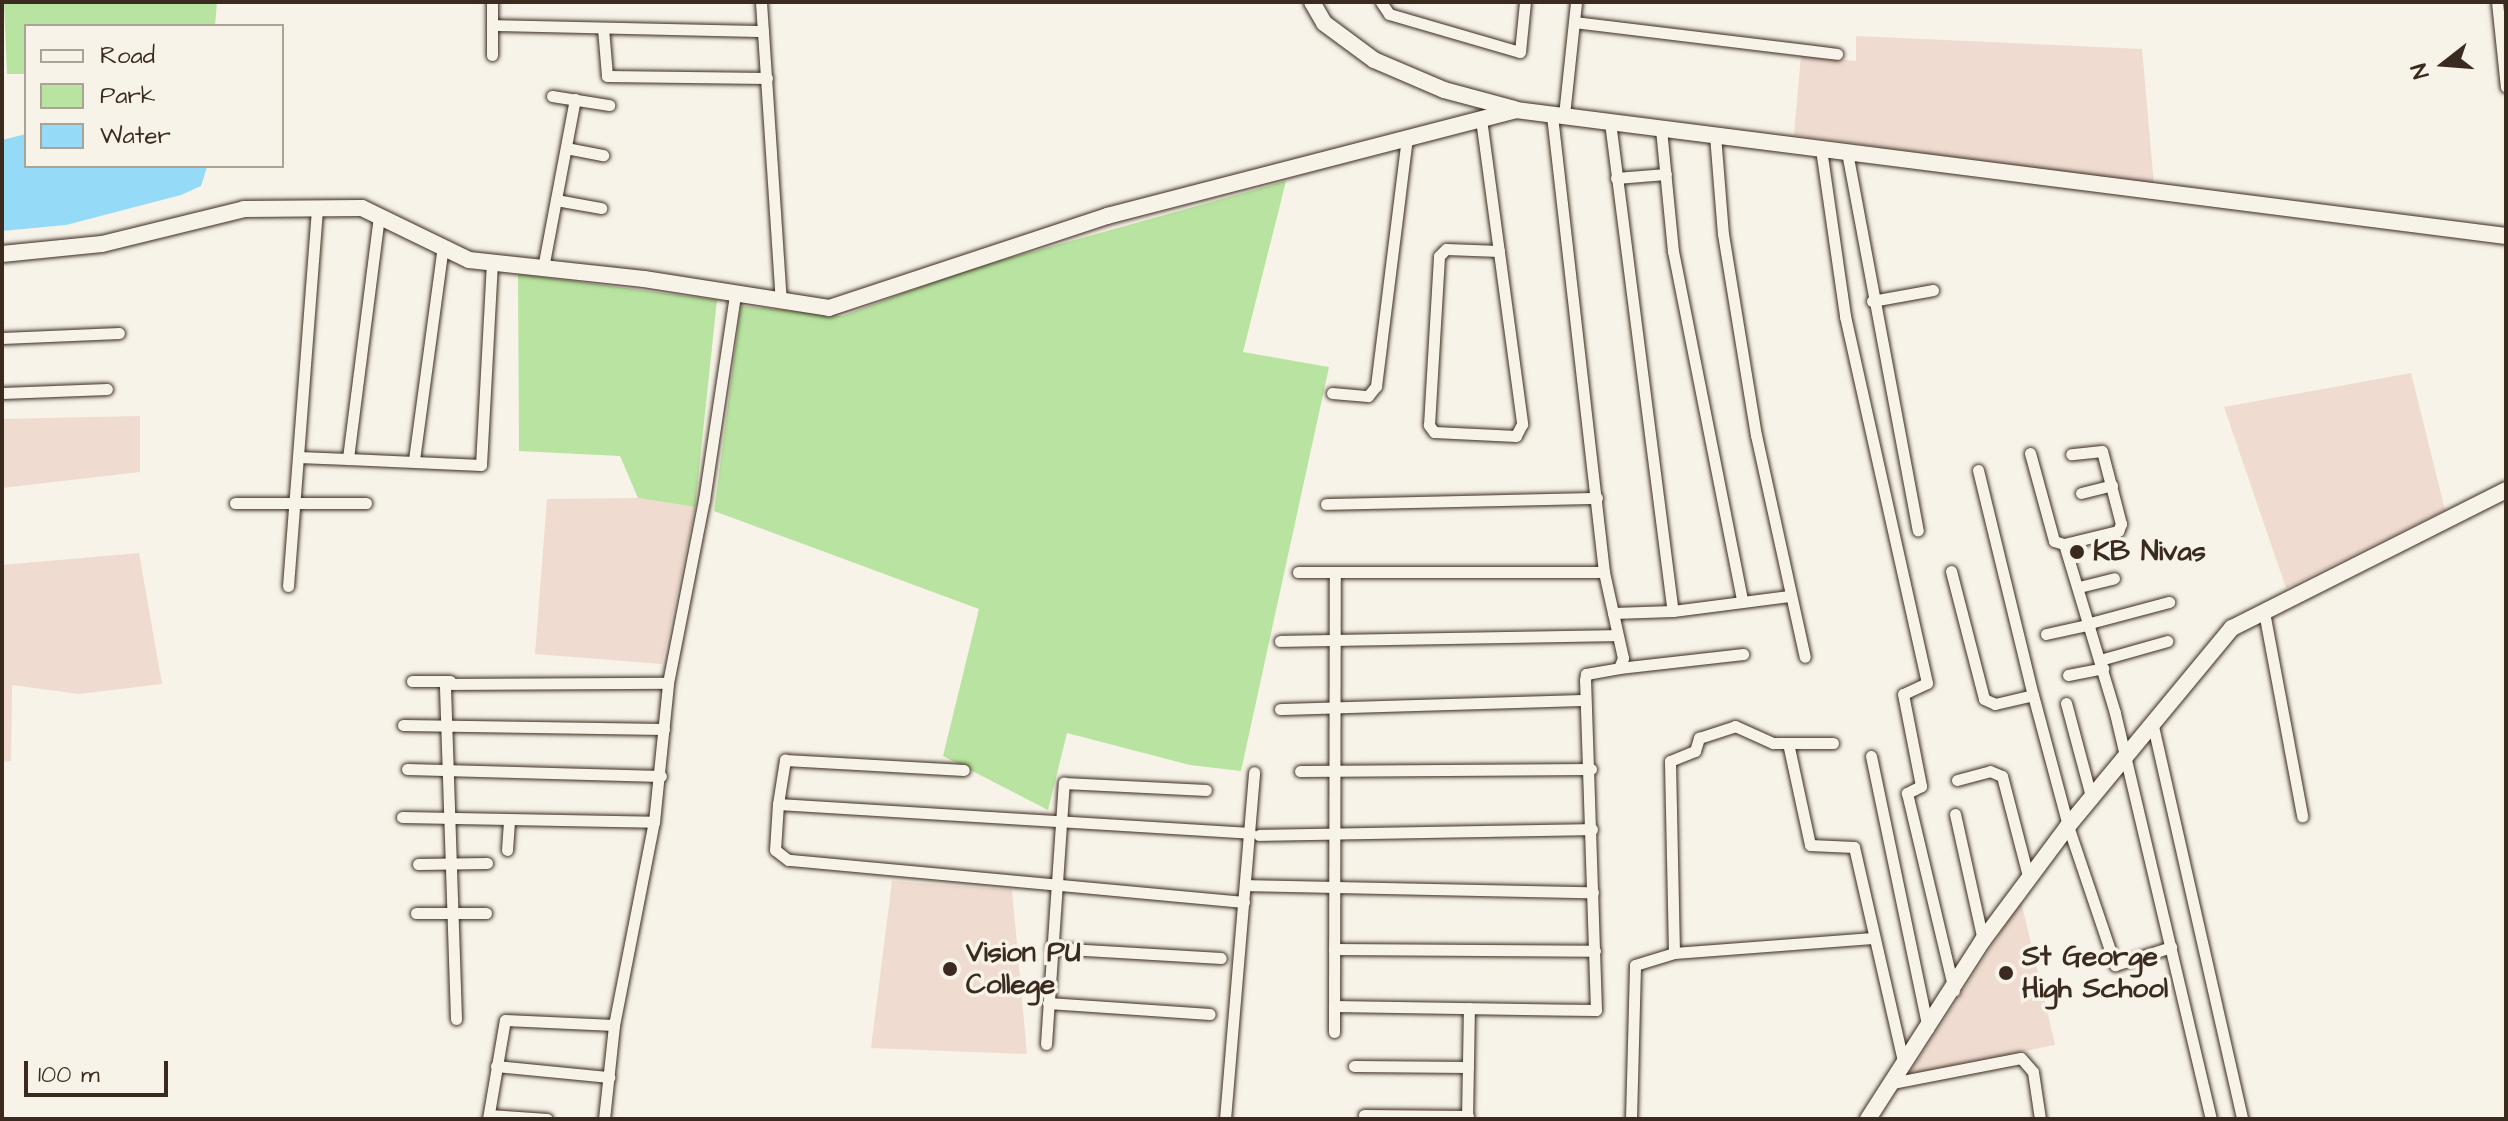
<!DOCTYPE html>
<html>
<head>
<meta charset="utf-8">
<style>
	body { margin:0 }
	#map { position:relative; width:2508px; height:1121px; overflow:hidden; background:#f7f3e8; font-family:"Architects Daughter",sans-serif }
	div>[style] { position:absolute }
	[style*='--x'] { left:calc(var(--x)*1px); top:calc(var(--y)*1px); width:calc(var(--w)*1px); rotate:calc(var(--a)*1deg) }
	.built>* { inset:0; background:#efdbcf }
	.green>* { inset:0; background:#b8e3a0 }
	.water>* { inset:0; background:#95dbf7 }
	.roads { filter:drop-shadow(0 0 2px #3b2a1e) drop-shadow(0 0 2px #3b2a1e) }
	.street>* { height:11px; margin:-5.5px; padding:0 5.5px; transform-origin:5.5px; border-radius:5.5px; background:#f7f3e8 }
	.secondary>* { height:16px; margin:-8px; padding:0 8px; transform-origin:8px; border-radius:8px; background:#f7f3e8 }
	.dots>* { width:22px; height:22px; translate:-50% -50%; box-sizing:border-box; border:4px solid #f7f3e8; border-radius:50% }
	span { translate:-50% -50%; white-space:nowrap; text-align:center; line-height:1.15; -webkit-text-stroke:7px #f7f3e8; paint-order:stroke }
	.poi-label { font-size:28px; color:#3b2a1e; font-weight:700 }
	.left { translate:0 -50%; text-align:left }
	.frame { position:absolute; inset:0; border:4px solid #3b2a1e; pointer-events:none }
	.legend { position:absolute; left:24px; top:24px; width:260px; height:144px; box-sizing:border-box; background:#f7f3e8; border:2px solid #aca397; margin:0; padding:10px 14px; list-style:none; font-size:24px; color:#3b2a1e }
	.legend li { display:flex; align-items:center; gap:16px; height:40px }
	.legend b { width:40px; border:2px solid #aca397 }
	.north { position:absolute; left:2404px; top:24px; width:80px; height:80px; -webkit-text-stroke:6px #f7f3e8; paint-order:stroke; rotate:253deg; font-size:22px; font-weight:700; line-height:32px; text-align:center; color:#3b2a1e }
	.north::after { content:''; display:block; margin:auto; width:28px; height:36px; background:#3b2a1e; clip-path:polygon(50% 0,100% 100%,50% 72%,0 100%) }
	.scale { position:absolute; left:24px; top:1061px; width:144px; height:36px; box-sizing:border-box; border:4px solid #3b2a1e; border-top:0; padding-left:10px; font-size:24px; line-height:28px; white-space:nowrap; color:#3b2a1e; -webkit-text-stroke:6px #f7f3e8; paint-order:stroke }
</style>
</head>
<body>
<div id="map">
	<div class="built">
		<i style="clip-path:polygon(1856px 36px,2142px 49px,2154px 185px,1794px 135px,1801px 56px,1856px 61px)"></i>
		<i style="clip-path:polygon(2411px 373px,2445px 510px,2286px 588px,2224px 407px)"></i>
		<i style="clip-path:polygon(140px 416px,140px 472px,2px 488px,2px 419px)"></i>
		<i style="clip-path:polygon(638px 498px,695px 507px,662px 664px,535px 654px,547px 499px)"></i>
		<i style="clip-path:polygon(139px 553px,162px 684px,79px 694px,12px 685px,11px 761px,2px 762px,2px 565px)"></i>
		<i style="clip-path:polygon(892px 881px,1012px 890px,1027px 1054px,871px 1048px)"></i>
		<i style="clip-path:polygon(2021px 901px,2055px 1045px,1909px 1074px)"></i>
	</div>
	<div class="green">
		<i style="clip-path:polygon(4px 2px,217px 2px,215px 26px,26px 26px,26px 74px,7px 74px)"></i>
		<i style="clip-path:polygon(1286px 181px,1243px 352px,1329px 367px,1241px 771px,1190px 765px,1067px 733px,1048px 810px,943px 756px,979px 609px,714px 511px,741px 306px,842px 316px,967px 270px)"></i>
		<i style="clip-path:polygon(518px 274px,717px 300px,695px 507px,638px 498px,620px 456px,519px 451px)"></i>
	</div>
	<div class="water">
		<i style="clip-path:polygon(26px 134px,26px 166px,207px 167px,201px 186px,181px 195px,66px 225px,2px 231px,2px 140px)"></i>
	</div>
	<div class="roads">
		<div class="street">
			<i style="--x:492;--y:2;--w:53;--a:90"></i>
			<i style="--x:761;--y:2;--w:300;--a:86.2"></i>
			<i style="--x:1381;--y:2;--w:14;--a:56"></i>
			<i style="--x:1389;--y:14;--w:136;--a:16.2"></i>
			<i style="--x:1520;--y:52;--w:50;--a:-84.3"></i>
			<i style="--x:2497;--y:2;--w:85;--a:84"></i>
			<i style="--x:1574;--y:22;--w:265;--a:6.9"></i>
			<i style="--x:492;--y:25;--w:271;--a:1.3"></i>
			<i style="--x:603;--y:28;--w:48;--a:85.2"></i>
			<i style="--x:607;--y:76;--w:160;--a:0.7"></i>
			<i style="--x:552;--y:96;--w:58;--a:9"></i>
			<i style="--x:1564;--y:115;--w:114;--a:-83.9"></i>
			<i style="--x:1481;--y:119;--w:308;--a:82.3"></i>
			<i style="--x:1522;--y:424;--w:13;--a:117"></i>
			<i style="--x:1516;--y:436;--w:82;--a:-177.2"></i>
			<i style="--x:1434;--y:432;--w:9;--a:-126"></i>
			<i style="--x:1429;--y:425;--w:169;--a:-86.6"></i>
			<i style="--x:1439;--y:256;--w:10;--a:-45"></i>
			<i style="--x:1446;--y:249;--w:53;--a:2.2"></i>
			<i style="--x:1610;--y:122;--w:493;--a:82.7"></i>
			<i style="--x:1661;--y:129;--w:123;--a:84.4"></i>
			<i style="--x:1673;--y:251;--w:357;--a:78.8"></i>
			<i style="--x:1715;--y:135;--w:99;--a:85.4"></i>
			<i style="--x:1723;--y:234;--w:204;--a:80.7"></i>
			<i style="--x:1756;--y:435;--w:227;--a:77.6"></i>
			<i style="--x:566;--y:148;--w:38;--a:11"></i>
			<i style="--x:1821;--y:149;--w:169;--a:81.8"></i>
			<i style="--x:1845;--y:316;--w:376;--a:77.4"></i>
			<i style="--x:1927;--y:683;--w:26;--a:155"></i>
			<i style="--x:1903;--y:694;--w:94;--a:78.9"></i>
			<i style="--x:1921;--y:786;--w:16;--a:153"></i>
			<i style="--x:1907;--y:793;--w:203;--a:76.6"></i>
			<i style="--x:1847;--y:152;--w:385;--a:79.4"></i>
			<i style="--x:1616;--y:178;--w:50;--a:-4.6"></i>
			<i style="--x:556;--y:200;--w:46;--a:10.1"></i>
			<i style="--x:379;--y:216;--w:245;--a:97.3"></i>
			<i style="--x:348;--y:459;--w:133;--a:2.6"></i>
			<i style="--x:481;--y:465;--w:203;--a:-86.9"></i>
			<i style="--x:543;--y:268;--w:172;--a:-79.3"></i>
			<i style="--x:1872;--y:301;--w:62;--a:-10.2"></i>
			<i style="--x:2;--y:338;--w:117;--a:-2.4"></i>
			<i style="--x:2;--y:393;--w:105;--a:-2.2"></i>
			<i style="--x:1332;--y:393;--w:36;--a:5"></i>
			<i style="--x:1368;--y:396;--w:13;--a:-51"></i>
			<i style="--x:1376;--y:386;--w:250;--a:-82.9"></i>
			<i style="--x:2030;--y:453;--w:91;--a:74.7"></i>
			<i style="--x:2054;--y:541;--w:10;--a:17"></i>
			<i style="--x:2064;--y:544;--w:56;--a:-13.5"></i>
			<i style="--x:2118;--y:531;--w:8;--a:-67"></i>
			<i style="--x:2121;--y:524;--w:75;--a:-104.6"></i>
			<i style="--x:2102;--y:451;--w:31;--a:174"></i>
			<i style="--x:298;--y:457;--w:50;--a:2.3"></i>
			<i style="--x:414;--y:460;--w:216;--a:-82.3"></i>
			<i style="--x:1978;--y:470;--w:232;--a:76.3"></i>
			<i style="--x:2081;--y:493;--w:32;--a:-14"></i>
			<i style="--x:235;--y:503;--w:131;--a:0"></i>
			<i style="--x:1326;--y:504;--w:271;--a:-1.3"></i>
			<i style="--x:2064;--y:544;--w:177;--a:73.2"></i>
			<i style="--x:2115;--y:713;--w:417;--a:76.7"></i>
			<i style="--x:1951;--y:571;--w:132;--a:75.5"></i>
			<i style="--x:1984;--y:699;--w:12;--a:24"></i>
			<i style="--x:1995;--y:704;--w:39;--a:-13"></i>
			<i style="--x:2033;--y:695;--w:136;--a:75"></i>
			<i style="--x:2068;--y:826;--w:147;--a:71.3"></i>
			<i style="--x:2115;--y:965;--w:59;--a:-17.8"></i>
			<i style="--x:1298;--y:572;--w:306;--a:0"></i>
			<i style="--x:288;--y:586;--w:379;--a:-85.6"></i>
			<i style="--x:2079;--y:587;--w:36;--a:-14"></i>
			<i style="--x:2264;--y:612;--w:208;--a:79.4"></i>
			<i style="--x:1613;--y:613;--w:60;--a:-1.9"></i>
			<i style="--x:1673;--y:611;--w:117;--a:-7.4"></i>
			<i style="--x:2090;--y:623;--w:82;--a:-14.9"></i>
			<i style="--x:2046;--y:634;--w:46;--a:-12.5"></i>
			<i style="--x:1280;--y:641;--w:337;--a:-1"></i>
			<i style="--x:2100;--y:660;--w:70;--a:-15.8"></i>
			<i style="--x:1619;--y:668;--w:125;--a:-6.4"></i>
			<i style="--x:2068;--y:675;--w:36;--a:-11"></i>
			<i style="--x:412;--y:681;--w:38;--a:0"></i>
			<i style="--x:2066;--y:703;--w:100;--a:75"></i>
			<i style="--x:1280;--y:709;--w:305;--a:-1.7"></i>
			<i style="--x:403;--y:725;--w:261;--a:0.9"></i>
			<i style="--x:2153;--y:726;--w:403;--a:77.2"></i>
			<i style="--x:1788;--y:743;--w:104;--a:77.8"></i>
			<i style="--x:1810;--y:845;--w:44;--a:2.6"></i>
			<i style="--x:1854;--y:847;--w:224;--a:77.1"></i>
			<i style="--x:1871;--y:756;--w:279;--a:78.2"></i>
			<i style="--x:407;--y:769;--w:254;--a:1.6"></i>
			<i style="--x:1300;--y:771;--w:291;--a:-0.4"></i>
			<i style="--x:1957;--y:780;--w:34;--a:-15"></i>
			<i style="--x:1990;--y:771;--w:13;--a:23"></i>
			<i style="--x:2002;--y:776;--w:107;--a:75.4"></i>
			<i style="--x:778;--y:804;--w:45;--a:-81"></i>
			<i style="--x:785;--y:760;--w:179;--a:3.2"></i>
			<i style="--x:1955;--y:814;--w:129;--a:77.5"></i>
			<i style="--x:402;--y:817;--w:252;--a:1.1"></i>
			<i style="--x:654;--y:822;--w:140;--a:-84.2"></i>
			<i style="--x:668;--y:683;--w:187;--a:-78.9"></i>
			<i style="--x:704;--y:500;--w:208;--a:-81.4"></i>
			<i style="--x:1259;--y:835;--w:333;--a:-1"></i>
			<i style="--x:507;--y:850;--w:30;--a:-86"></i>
			<i style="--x:418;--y:864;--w:69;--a:-0.8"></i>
			<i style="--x:1246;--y:885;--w:347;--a:1.2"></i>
			<i style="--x:1244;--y:902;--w:458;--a:-174.7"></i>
			<i style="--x:788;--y:860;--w:16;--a:-142"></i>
			<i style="--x:775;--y:850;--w:46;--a:-86.3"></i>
			<i style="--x:778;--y:804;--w:473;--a:3.5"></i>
			<i style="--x:416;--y:913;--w:70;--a:0"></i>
			<i style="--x:1051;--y:948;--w:170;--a:3.4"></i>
			<i style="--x:1334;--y:949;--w:261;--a:0.4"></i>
			<i style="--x:1674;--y:953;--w:192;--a:-91.2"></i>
			<i style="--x:1670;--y:761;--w:27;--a:-22"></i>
			<i style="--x:1695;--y:751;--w:14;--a:-73"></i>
			<i style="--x:1699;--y:738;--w:38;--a:-18"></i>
			<i style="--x:1735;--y:726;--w:42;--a:24.1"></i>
			<i style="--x:1773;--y:743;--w:60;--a:0"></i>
			<i style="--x:1048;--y:1003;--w:162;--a:3.9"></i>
			<i style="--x:1334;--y:1006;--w:262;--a:0.9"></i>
			<i style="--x:1596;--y:1010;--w:330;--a:-91.9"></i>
			<i style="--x:1585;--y:680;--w:6;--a:-81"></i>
			<i style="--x:1586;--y:674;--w:34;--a:-10"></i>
			<i style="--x:1619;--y:668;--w:11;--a:-68"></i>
			<i style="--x:1623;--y:658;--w:88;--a:-102.5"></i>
			<i style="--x:1604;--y:572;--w:461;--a:-96.5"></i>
			<i style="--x:456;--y:1019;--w:335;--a:-91.9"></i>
			<i style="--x:445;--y:684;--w:223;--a:-0.3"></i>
			<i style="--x:1334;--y:1032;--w:460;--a:-89.9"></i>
			<i style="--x:1046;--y:1044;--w:262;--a:-86.1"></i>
			<i style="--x:1064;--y:783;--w:142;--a:2.8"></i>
			<i style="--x:496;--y:1066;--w:114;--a:5.6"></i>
			<i style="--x:1354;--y:1066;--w:114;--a:0.5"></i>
			<i style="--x:1892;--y:1083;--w:131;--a:-11"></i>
			<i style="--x:2021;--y:1058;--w:18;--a:49"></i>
			<i style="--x:2033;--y:1072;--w:48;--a:81.5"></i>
			<i style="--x:489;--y:1115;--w:58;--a:3.9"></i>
			<i style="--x:1364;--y:1115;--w:104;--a:0.6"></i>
			<i style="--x:488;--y:1119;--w:100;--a:-80.3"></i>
			<i style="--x:505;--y:1020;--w:109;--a:2.6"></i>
			<i style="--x:604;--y:1119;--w:95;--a:-83.9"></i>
			<i style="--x:614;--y:1025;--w:207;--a:-78.9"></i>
			<i style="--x:1225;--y:1119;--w:348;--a:-85.2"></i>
			<i style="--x:1467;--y:1119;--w:111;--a:-89"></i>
			<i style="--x:1631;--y:1119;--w:154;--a:-88.5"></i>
			<i style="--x:1635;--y:965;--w:41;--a:-17.1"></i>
			<i style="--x:1674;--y:953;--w:199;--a:-4.3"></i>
		</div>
		<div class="secondary">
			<i style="--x:1312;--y:2;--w:24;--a:60"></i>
			<i style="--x:1324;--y:23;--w:62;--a:36.5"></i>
			<i style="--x:1374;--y:60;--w:76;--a:23.2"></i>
			<i style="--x:1444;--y:90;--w:73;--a:15"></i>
			<i style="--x:2;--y:254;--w:100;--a:-5.7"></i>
			<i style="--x:102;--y:244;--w:146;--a:-13.8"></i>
			<i style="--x:244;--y:209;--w:118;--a:-0.5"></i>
			<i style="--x:362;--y:208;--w:119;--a:25.9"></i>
			<i style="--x:469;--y:260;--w:176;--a:6.2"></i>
			<i style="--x:644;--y:279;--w:187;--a:8.9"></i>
			<i style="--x:829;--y:308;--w:293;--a:-18.3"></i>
			<i style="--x:1107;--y:216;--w:423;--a:-14.5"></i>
			<i style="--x:1516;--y:110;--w:998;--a:7.25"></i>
			<i style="--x:1868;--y:1119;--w:213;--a:-57.3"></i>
			<i style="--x:1983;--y:940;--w:142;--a:-53.3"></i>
			<i style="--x:2068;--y:826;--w:257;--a:-50.4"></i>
			<i style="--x:2232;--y:628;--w:307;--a:-26.7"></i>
		</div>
	</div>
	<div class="dots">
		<i style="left:2077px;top:552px;background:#3b2a1e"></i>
		<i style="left:950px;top:969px;background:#3b2a1e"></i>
		<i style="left:2006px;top:973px;background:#3b2a1e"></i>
	</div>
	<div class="poi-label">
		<span class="left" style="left:2093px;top:552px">KB Nivas</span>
		<span class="left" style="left:966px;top:969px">Vision PU<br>College</span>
		<span class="left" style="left:2022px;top:973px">St George<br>High School</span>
	</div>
	<div class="frame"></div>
	<ul class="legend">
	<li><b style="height:10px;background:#f7f3e8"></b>Road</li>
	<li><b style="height:22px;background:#b8e3a0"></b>Park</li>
	<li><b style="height:22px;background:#95dbf7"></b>Water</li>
	</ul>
	<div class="north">N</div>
	<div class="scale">100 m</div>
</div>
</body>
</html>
